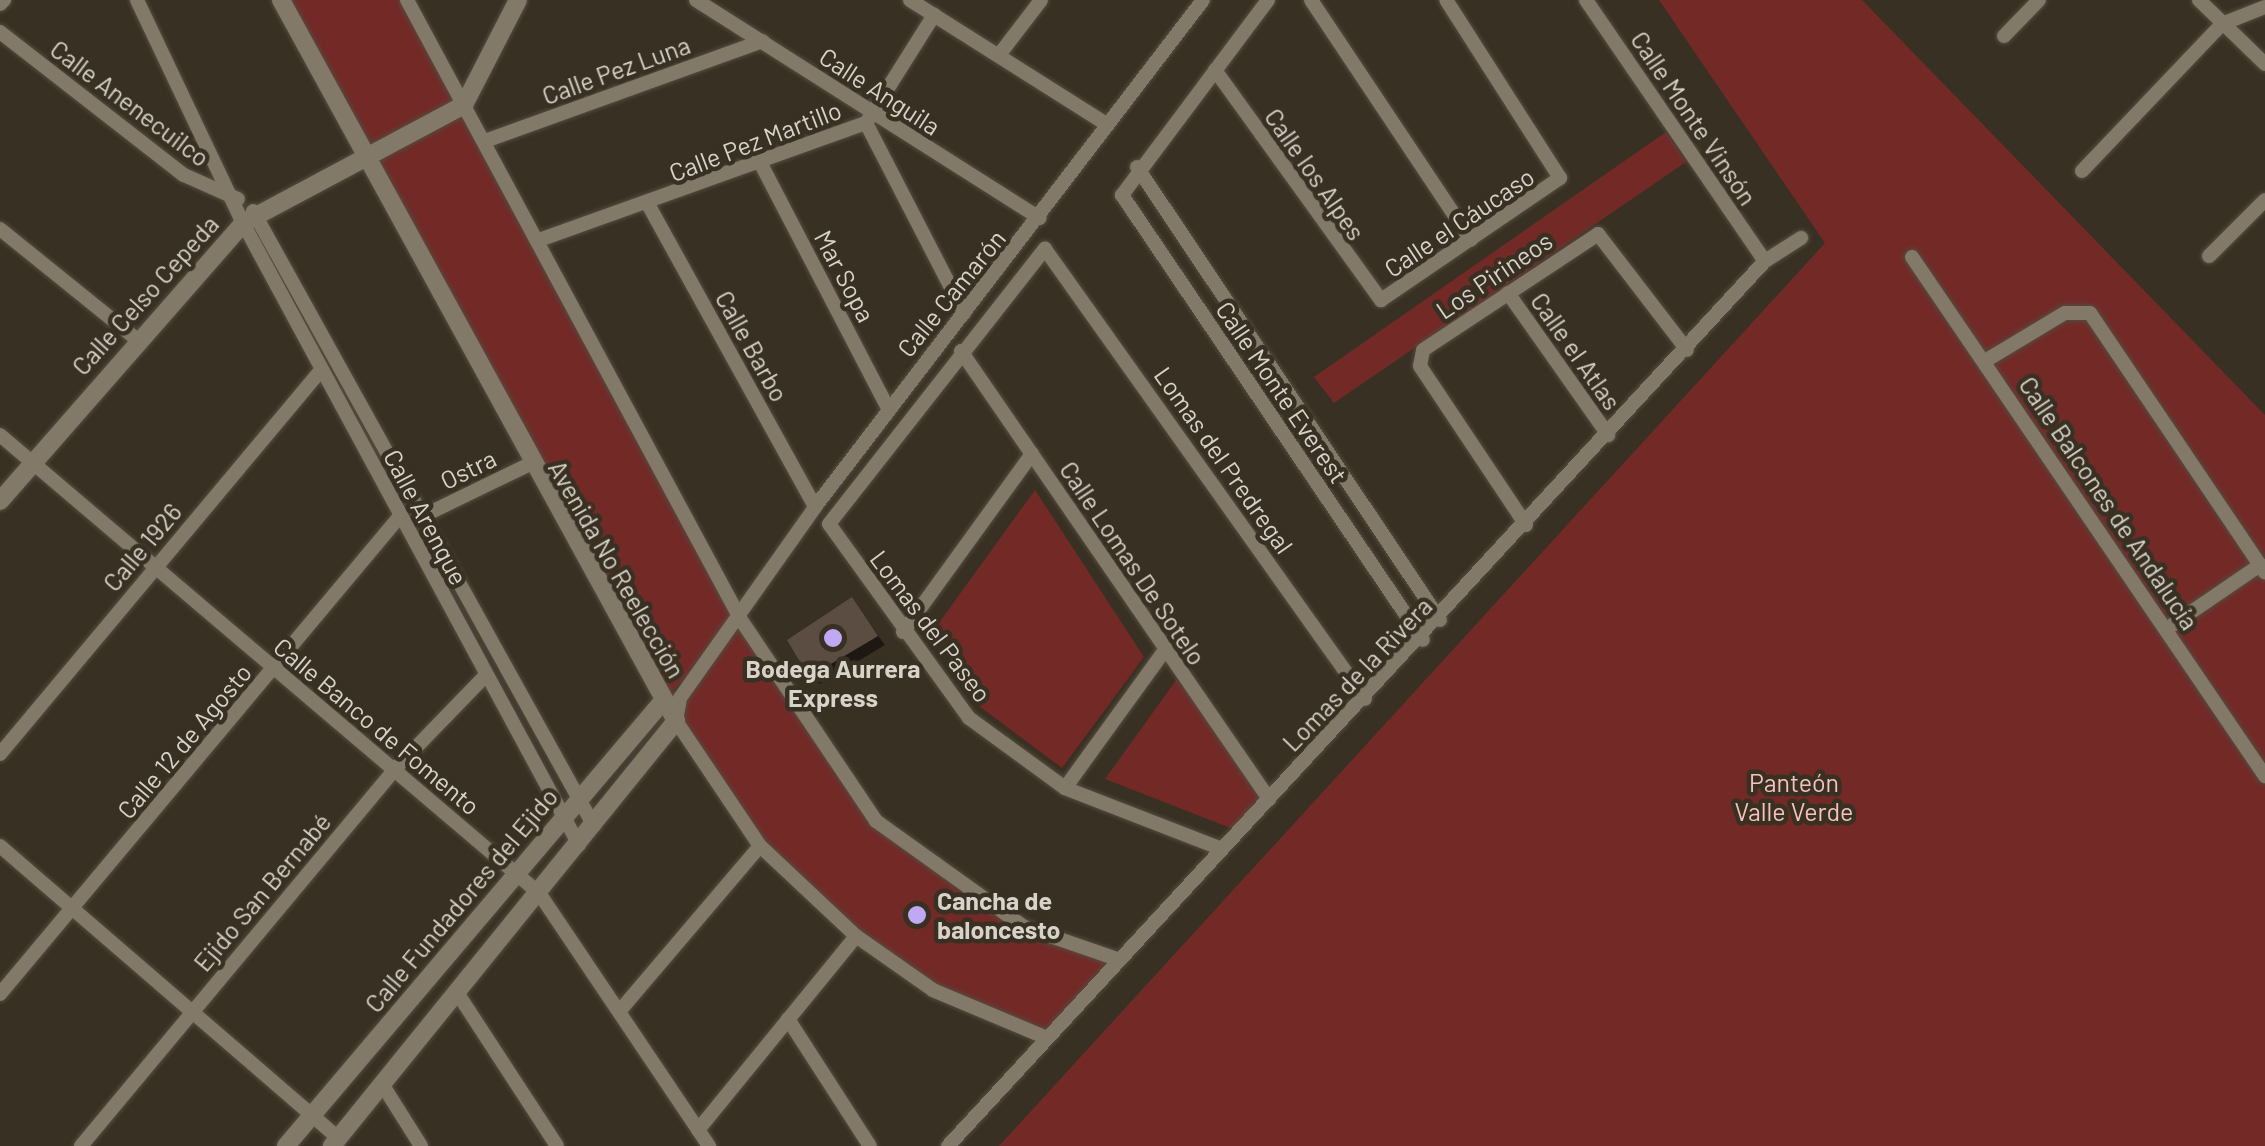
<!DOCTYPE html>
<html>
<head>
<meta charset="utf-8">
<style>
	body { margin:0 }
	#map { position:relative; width:2265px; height:1146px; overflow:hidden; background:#383022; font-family:Barlow,sans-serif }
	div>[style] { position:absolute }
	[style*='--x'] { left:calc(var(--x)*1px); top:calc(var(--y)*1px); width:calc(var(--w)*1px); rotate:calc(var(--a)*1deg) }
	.green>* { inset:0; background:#732a27 }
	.shadow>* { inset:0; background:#0007 }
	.building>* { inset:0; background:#5c4d43 }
	.roads { filter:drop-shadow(0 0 2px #534c40) drop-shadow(0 0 2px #534c40) }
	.minor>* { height:14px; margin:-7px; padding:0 7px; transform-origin:7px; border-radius:7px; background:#827969 }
	.tertiary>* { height:18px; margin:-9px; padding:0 9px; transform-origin:9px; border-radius:9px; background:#827969 }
	.dots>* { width:28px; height:28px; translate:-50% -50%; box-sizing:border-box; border:5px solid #383022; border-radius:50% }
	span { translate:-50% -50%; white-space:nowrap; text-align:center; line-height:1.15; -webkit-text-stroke:9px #383022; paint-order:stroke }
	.street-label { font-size:25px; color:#d8d3ca }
	.poi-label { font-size:25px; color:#d8d3ca; font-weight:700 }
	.left { translate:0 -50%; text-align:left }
	.park-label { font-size:25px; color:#f5c2bc }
</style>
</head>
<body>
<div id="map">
	<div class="green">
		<i style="clip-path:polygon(282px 0,407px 0,741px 620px,876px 821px,1024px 927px,1117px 959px,1047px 1038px,964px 1005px,856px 936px,760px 846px,676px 721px,680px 698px,732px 630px,663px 701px)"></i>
		<i style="clip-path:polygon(1659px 0,1862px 0,2265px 415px,2265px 1146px,999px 1146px,1825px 243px)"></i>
		<i style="clip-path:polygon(1666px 132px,1686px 162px,1334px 403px,1314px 377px)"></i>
		<i style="clip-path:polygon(1035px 490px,1144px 657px,1062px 768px,979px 706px,933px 631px)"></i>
		<i style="clip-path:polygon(1177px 679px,1261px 795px,1233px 829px,1105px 779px)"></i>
	</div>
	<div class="shadow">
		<i style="clip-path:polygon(852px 600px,885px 645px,820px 684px,811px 676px)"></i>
	</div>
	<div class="building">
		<i style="clip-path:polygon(852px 597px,878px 636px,809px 677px,787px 640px)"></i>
	</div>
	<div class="roads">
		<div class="minor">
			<i style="--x:137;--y:0;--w:247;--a:64.6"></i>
			<i style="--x:243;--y:223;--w:707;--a:61.62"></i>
			<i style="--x:407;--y:0;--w:704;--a:61.69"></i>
			<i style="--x:741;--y:620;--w:242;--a:56.1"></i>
			<i style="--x:876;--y:821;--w:182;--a:35.6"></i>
			<i style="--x:1024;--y:927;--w:98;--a:19"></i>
			<i style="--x:696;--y:0;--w:407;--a:32.4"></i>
			<i style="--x:910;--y:0;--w:234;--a:32.3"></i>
			<i style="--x:1268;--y:0;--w:244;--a:126.8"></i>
			<i style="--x:1122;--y:195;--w:537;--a:55.93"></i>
			<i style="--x:1311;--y:0;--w:288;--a:56.3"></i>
			<i style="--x:1586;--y:0;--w:316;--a:55.6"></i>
			<i style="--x:2199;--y:0;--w:92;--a:44.1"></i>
			<i style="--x:0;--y:4;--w:6;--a:-45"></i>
			<i style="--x:0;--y:32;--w:233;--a:37.9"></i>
			<i style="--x:184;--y:175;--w:59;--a:24"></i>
			<i style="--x:2004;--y:36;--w:50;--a:-45.8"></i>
			<i style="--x:999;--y:55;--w:69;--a:-52.6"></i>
			<i style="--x:1215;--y:70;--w:284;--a:54.2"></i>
			<i style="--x:1381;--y:300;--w:217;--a:-34.3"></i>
			<i style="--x:1560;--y:178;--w:211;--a:-122.6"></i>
			<i style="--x:866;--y:123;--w:214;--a:62.7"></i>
			<i style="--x:485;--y:141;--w:295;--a:-19.8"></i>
			<i style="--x:762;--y:166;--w:273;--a:62.5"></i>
			<i style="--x:1137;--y:167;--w:545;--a:56.22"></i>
			<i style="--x:2082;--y:171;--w:203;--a:-46.4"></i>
			<i style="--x:2222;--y:24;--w:46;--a:-21.6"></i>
			<i style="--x:649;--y:206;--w:344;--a:61.1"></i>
			<i style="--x:253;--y:211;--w:703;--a:60.99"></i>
			<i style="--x:0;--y:229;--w:174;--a:38.9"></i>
			<i style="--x:539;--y:240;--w:347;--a:-19.7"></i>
			<i style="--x:866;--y:123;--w:128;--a:-57.8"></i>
			<i style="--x:2209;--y:256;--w:79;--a:-45"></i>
			<i style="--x:1912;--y:257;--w:628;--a:55.78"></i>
			<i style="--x:1508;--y:293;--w:174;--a:54.8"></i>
			<i style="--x:961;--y:351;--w:544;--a:55.49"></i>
			<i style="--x:1985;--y:361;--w:93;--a:-31"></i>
			<i style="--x:2065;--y:313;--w:25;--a:0"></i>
			<i style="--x:2090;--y:313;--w:313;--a:56"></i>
			<i style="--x:0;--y:435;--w:707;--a:40.36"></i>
			<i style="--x:539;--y:893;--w:305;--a:56.1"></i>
			<i style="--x:427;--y:514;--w:112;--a:-25.9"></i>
			<i style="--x:1526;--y:525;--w:191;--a:-123.7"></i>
			<i style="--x:1420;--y:366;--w:16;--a:-79"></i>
			<i style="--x:1423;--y:350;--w:210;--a:-33.5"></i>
			<i style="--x:1598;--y:234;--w:146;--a:52.5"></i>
			<i style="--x:2168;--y:628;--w:112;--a:-34.4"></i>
			<i style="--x:903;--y:632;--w:220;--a:-54.1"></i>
			<i style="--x:0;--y:754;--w:499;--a:-50.1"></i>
			<i style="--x:1065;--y:788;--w:170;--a:-54.1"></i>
			<i style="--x:0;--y:846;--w:447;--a:40.8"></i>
			<i style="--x:1222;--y:849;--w:168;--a:-158.8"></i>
			<i style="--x:1065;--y:788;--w:119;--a:-143.9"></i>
			<i style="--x:969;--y:718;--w:239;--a:-125.8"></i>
			<i style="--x:829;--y:524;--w:350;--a:-51.9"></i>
			<i style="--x:1045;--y:249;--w:552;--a:54.58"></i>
			<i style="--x:0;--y:994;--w:623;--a:-50.08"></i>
			<i style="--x:458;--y:994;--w:181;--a:56.9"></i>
			<i style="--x:623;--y:1007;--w:211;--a:-49.6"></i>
			<i style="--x:788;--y:1019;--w:151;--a:57.2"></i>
			<i style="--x:1047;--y:1038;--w:124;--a:-157.2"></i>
			<i style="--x:933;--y:990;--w:94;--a:-145"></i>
			<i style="--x:856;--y:936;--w:132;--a:-136.8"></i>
			<i style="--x:760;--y:846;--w:151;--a:-123.9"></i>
			<i style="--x:676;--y:721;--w:23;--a:-80"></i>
			<i style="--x:680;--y:698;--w:234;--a:-54.7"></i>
			<i style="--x:815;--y:507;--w:638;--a:-52.57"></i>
			<i style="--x:382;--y:1084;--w:73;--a:57.8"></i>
			<i style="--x:698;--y:1130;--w:250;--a:-50.8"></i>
			<i style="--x:81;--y:1146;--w:491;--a:-50.2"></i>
			<i style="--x:395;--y:769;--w:131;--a:-45.9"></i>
			<i style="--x:948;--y:1146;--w:1204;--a:-47.29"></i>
			<i style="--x:1765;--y:261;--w:43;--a:-32.6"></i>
		</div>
		<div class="tertiary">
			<i style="--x:281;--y:0;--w:822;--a:61.28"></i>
			<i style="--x:676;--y:721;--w:547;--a:128.99"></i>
			<i style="--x:0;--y:501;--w:369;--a:-48.8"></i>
			<i style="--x:243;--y:223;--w:251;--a:-28.1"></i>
			<i style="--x:464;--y:105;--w:118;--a:-62.8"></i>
			<i style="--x:286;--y:1146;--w:583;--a:-49.73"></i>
		</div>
	</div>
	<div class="dots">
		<i style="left:833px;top:638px;background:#c1a8f3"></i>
		<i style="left:917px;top:915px;background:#c1a8f3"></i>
	</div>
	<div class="street-label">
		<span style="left:616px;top:70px;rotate:-20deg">Calle Pez Luna</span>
		<span style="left:880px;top:91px;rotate:33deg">Calle Anguila</span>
		<span style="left:130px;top:103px;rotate:37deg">Calle Anenecuilco</span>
		<span style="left:1694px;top:118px;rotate:56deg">Calle Monte Vinsón</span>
		<span style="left:755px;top:141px;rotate:-21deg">Calle Pez Martillo</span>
		<span style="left:1315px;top:174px;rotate:55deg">Calle los Alpes</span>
		<span style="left:1459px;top:222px;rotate:-34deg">Calle el Cáucaso</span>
		<span style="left:1494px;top:275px;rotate:-34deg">Los Pirineos</span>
		<span style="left:845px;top:276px;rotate:62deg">Mar Sopa</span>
		<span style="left:951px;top:293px;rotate:-51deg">Calle Camarón</span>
		<span style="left:145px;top:295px;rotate:-48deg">Calle Celso Cepeda</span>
		<span style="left:752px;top:346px;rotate:61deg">Calle Barbo</span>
		<span style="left:1576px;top:351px;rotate:55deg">Calle el Atlas</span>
		<span style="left:1282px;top:392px;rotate:56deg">Calle Monte Everest</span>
		<span style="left:1224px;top:460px;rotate:55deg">Lomas del Predregal</span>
		<span style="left:468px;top:469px;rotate:-26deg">Ostra</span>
		<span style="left:2109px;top:503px;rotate:56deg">Calle Balcones de Andalucía</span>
		<span style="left:426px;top:517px;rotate:62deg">Calle Arenque</span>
		<span style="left:142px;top:547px;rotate:-50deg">Calle 1926</span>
		<span style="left:1133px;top:563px;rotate:56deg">Calle Lomas De Sotelo</span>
		<span style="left:617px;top:569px;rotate:60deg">Avenida No Reelección</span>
		<span style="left:931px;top:626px;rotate:53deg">Lomas del Paseo</span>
		<span style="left:1357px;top:674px;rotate:-46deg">Lomas de la Rivera</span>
		<span style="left:377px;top:726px;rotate:40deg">Calle Banco de Fomento</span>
		<span style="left:184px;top:741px;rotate:-50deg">Calle 12 de Agosto</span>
		<span style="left:262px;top:892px;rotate:-50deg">Ejido San Bernabé</span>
		<span style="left:461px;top:900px;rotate:-50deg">Calle Fundadores del Ejido</span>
	</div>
	<div class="poi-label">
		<span style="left:833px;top:683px">Bodega Aurrera<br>Express</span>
		<span class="left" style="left:937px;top:915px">Cancha de<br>baloncesto</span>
	</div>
	<div class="park-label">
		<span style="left:1794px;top:797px">Panteón<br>Valle Verde</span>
	</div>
</div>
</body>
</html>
